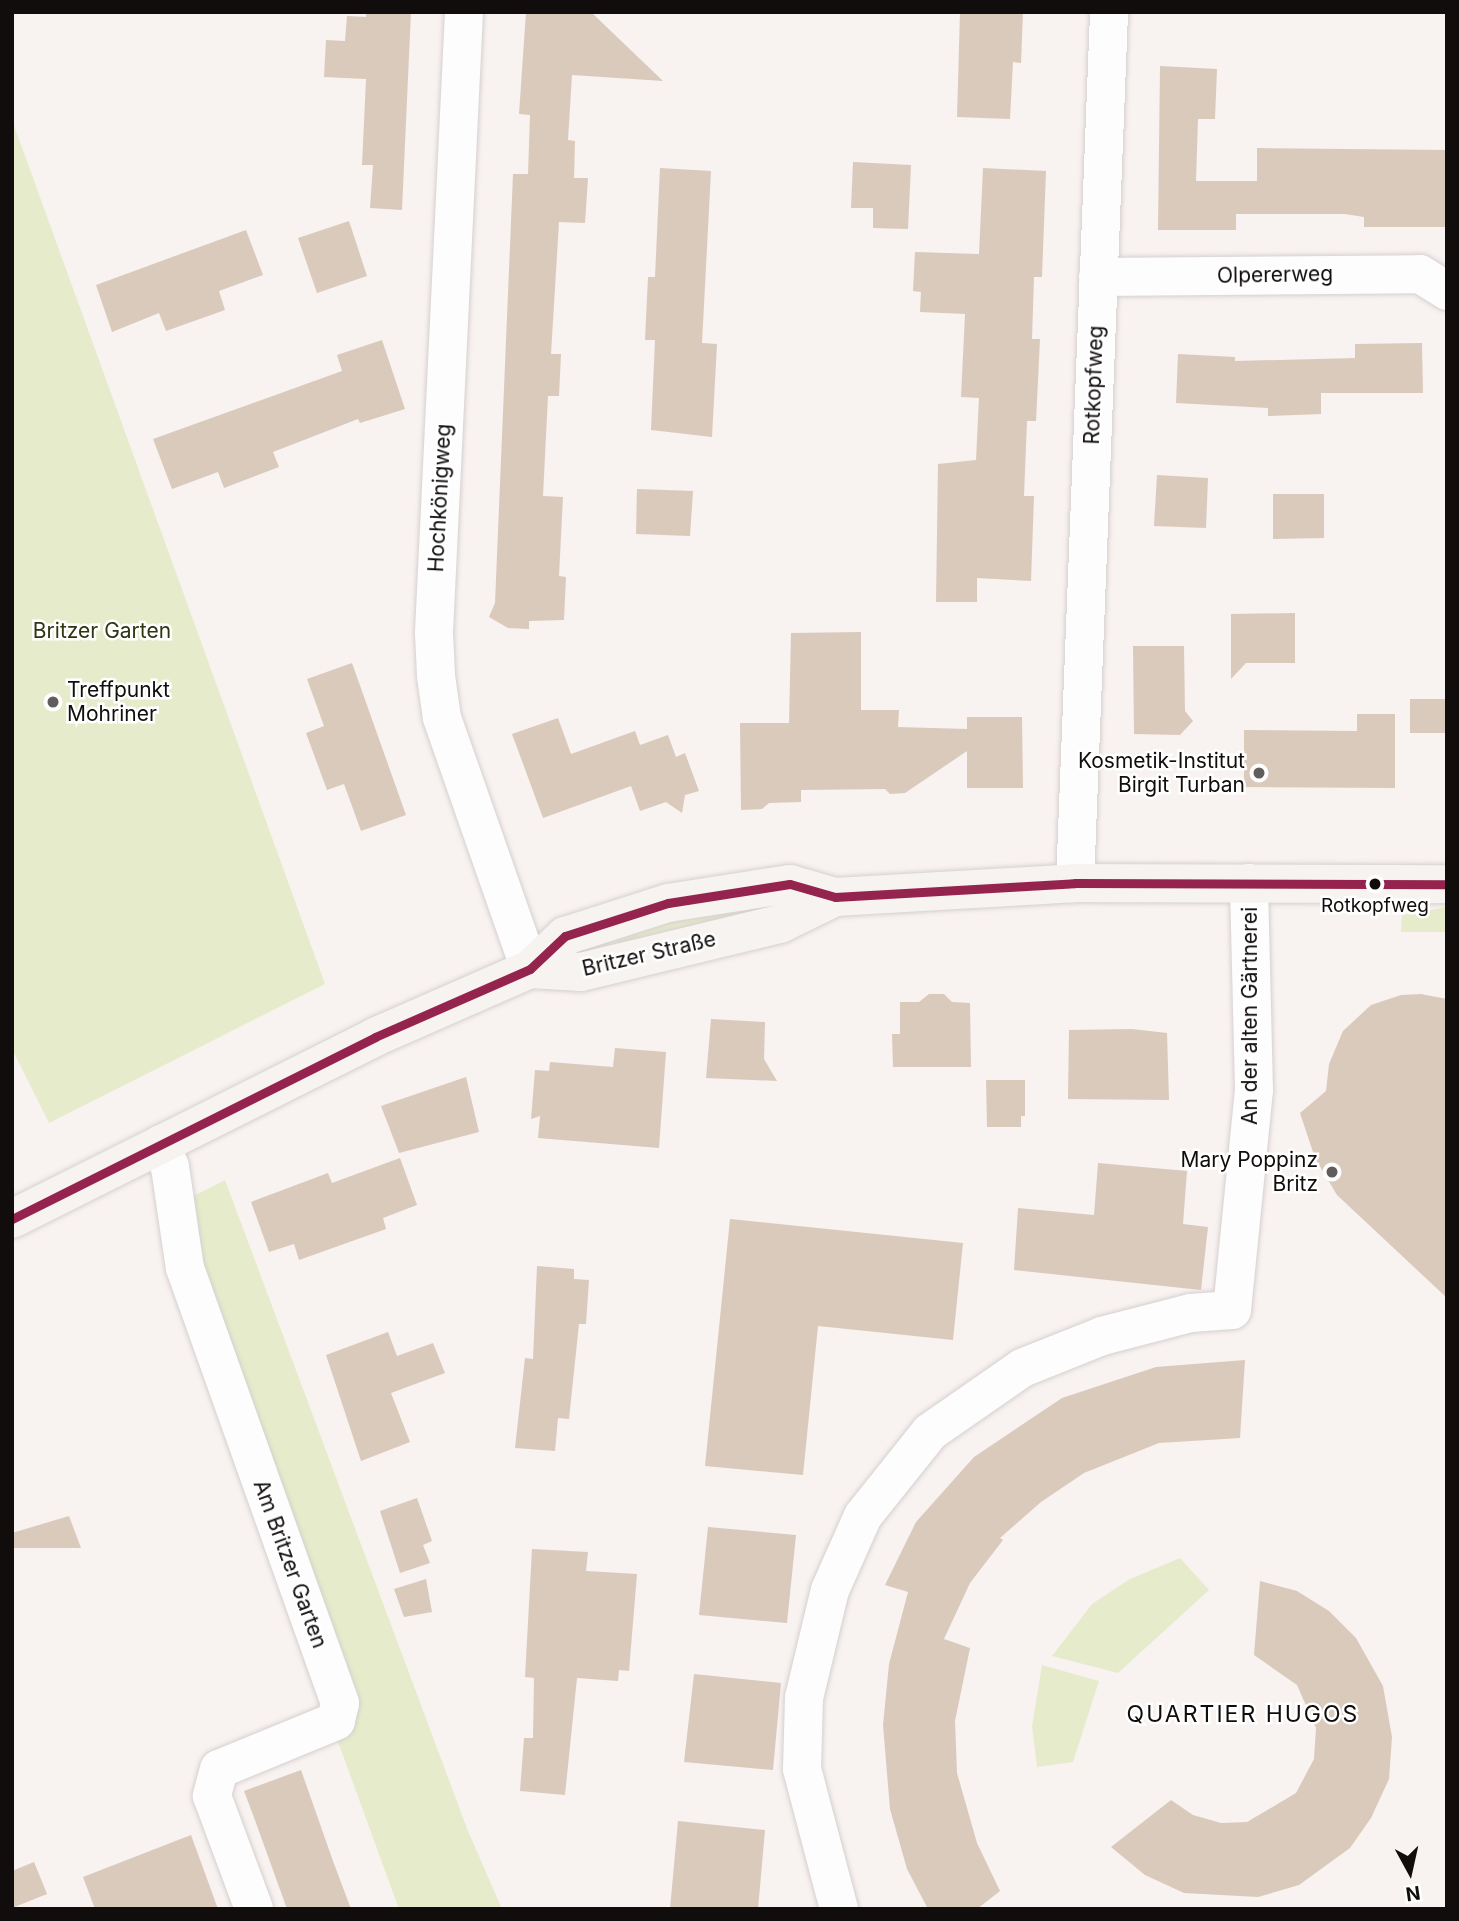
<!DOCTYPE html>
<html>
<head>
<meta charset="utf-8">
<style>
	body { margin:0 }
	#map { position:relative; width:1459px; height:1921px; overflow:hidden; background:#f8f2f0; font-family:Inter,sans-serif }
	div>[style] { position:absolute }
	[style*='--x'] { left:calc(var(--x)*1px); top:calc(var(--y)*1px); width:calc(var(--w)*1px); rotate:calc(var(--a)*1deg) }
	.green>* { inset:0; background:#e6eccb }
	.building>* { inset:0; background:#dacabc }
	.roads { filter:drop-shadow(0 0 2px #d5d0cf) drop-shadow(0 0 2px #d5d0cf) }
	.minor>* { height:38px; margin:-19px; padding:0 19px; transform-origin:19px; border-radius:19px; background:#fefdfd }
	.major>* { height:38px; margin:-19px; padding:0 19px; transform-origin:19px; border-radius:19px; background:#f6f3f0 }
	.bus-1>* { height:9px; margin:-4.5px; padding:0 4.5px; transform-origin:4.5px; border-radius:4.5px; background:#94244d }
	.dots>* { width:19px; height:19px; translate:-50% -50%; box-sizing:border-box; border:4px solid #fff; border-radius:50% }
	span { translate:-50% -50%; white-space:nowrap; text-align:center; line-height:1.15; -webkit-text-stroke:5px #fff; paint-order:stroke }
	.bus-label { font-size:19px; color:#100d0c }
	.street-label { font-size:21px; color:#100d0c }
	.park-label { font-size:21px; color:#2e3611 }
	.poi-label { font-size:21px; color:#100d0c }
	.left { translate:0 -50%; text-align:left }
	.right { translate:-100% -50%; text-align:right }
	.neighbourhood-label { font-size:23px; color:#100d0c; letter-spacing:2px }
	.frame { position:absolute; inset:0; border:14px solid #100d0c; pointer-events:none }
	.north { position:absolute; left:1375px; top:1837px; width:70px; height:70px; -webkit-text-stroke:5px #fff; paint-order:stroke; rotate:172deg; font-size:19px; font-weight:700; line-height:28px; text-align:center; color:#100d0c }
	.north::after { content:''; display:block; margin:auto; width:24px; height:32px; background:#100d0c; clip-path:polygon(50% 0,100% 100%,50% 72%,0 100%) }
</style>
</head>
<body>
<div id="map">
	<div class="green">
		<i style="clip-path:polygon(12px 120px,325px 984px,49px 1123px,12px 1049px)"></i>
		<i style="clip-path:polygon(799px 901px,619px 947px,615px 933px,753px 902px)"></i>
		<i style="clip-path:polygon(1447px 907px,1447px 932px,1401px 932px,1402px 915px)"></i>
		<i style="clip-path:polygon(225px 1180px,468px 1831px,502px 1909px,399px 1909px,337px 1739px,358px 1694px,178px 1204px)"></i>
		<i style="clip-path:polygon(1180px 1558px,1209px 1590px,1118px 1673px,1052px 1656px,1092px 1604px,1130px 1579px)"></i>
		<i style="clip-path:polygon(1042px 1665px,1099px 1681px,1073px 1762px,1037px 1767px,1032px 1726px)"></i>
	</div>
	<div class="building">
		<i style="clip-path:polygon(366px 12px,411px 12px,402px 210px,370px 208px,373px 165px,362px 165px,366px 79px,324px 77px,326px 40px,345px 41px,347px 16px,366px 17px)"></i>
		<i style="clip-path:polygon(526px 12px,591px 12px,663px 81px,572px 75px,568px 140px,575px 141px,574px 178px,588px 178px,585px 223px,559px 222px,551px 354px,561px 354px,559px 396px,548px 396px,543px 496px,563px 497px,559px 576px,566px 577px,564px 620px,529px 621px,529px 629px,508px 628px,489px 617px,495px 603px,513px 174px,528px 174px,530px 115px,519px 114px)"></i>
		<i style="clip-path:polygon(960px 12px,1023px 12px,1021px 63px,1013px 62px,1010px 119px,957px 117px)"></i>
		<i style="clip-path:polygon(1160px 66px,1217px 69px,1215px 119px,1198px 119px,1196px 181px,1257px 181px,1257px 148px,1447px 150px,1447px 227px,1364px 227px,1364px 217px,1345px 214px,1236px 214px,1236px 230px,1158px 230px)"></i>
		<i style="clip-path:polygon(853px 162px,911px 165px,908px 229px,873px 228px,873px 208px,851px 208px)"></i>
		<i style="clip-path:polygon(660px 168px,711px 171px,702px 343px,717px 344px,712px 437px,651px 430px,655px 340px,645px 340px,648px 277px,655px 277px)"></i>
		<i style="clip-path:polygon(983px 168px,1046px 171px,1042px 277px,1034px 277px,1032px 339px,1040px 339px,1036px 421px,1027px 421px,1024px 496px,1034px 496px,1031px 581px,977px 578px,977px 602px,936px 602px,938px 464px,976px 460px,979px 398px,961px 397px,965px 314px,920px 312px,921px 292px,913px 291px,915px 252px,979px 254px)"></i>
		<i style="clip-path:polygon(349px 221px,367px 276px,317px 293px,298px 238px)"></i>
		<i style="clip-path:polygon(246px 230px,263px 275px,219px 291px,225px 310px,166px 331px,159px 313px,112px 332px,96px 285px)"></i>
		<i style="clip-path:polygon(382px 340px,405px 409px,360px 423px,358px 419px,273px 452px,279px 467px,224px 488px,218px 472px,172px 489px,153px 439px,342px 371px,337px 355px)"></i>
		<i style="clip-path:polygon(1422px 343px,1423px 393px,1321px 393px,1321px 414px,1268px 416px,1268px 408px,1176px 403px,1178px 354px,1235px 357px,1235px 361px,1355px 358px,1355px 344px)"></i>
		<i style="clip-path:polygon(1157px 475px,1208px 478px,1206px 528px,1154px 526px)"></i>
		<i style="clip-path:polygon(637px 489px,693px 491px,690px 536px,636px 534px)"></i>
		<i style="clip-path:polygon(1273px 494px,1324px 494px,1324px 538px,1273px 539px)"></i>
		<i style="clip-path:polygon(1295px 613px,1295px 663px,1246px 663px,1231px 679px,1231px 614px)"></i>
		<i style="clip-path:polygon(861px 632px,861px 710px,899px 710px,898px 727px,967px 729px,967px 717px,1022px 717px,1023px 788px,967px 788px,967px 751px,905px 793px,890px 794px,885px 789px,801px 790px,801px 802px,769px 803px,762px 809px,741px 810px,740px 723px,789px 723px,791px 633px)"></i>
		<i style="clip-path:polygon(1133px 646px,1184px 646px,1185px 711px,1193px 721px,1180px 735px,1134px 734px)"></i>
		<i style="clip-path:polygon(352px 663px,406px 815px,361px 831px,344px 784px,327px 790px,306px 733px,324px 726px,307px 679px)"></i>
		<i style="clip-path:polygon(1410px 699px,1447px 699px,1447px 733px,1410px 733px)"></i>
		<i style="clip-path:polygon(1357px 714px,1395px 714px,1395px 788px,1244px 787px,1244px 730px,1357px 731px)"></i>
		<i style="clip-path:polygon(558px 718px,571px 754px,635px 731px,640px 745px,668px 735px,676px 757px,685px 753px,699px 791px,685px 795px,682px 813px,666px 802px,640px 811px,631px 786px,543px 818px,512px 734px)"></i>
		<i style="clip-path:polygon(929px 994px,944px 994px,952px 1002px,970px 1003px,971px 1067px,893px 1067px,892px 1034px,900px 1034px,900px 1002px,919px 1002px)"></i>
		<i style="clip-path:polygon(1421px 994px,1447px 999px,1447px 1298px,1337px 1195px,1315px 1158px,1300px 1113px,1326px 1091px,1329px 1064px,1343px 1031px,1371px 1005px,1401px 995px)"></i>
		<i style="clip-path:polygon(711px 1019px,765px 1022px,764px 1059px,777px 1081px,706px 1078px)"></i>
		<i style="clip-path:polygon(1132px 1029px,1167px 1033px,1169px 1100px,1068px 1099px,1069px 1030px)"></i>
		<i style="clip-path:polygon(615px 1048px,666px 1052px,659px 1148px,538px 1138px,540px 1116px,531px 1119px,535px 1070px,549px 1071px,550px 1062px,613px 1067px)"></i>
		<i style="clip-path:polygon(466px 1077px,479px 1132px,399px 1153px,381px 1106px)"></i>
		<i style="clip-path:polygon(986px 1080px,1025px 1080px,1025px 1116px,1021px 1116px,1021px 1127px,987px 1127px)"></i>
		<i style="clip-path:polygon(400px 1158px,417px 1205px,383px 1218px,386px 1229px,299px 1260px,294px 1244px,269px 1252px,251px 1202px,328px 1173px,332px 1183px)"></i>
		<i style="clip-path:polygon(1098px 1163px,1187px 1171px,1183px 1224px,1208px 1227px,1201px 1290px,1014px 1270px,1018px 1208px,1094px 1215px)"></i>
		<i style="clip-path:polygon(730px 1219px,963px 1243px,953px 1340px,818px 1326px,803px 1475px,705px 1466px)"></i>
		<i style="clip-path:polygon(537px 1266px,574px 1269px,574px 1279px,589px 1280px,586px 1324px,579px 1324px,569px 1419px,558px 1418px,555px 1451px,515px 1448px,525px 1358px,533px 1359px)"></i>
		<i style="clip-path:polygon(388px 1332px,397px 1356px,433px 1343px,445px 1373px,391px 1393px,410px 1442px,361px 1461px,326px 1355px)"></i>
		<i style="clip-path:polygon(1245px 1360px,1240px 1438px,1159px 1443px,1084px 1473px,1041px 1502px,1000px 1538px,1003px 1540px,970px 1583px,944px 1639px,970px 1648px,955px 1721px,957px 1773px,977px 1843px,1000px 1891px,977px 1909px,928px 1909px,907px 1869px,890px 1809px,883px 1725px,889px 1664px,908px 1592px,885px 1585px,916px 1522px,974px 1457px,1062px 1398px,1156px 1367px)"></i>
		<i style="clip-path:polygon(417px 1498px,432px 1541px,423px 1545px,430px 1563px,400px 1573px,380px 1511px)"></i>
		<i style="clip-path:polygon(69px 1516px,81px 1548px,12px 1548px,12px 1533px)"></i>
		<i style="clip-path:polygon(708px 1527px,796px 1535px,787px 1623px,699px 1615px)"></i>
		<i style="clip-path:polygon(532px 1549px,588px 1552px,586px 1571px,637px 1574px,629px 1671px,619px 1670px,618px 1681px,577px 1678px,565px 1795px,520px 1791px,524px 1738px,533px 1738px,534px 1678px,525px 1677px)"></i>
		<i style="clip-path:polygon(426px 1579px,432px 1612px,404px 1617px,394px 1589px)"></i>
		<i style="clip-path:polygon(1260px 1581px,1297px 1591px,1329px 1611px,1356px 1638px,1383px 1686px,1392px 1737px,1389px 1779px,1371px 1818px,1350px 1848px,1299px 1885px,1258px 1897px,1184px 1893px,1145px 1875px,1111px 1847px,1171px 1800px,1193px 1815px,1221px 1823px,1247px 1822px,1296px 1793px,1314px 1759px,1316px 1728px,1297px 1685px,1254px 1655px)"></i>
		<i style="clip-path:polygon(694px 1674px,781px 1683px,773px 1770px,684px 1762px)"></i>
		<i style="clip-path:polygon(301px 1770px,333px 1861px,351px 1909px,287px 1909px,256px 1823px,244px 1791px)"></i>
		<i style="clip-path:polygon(678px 1821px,765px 1830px,758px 1909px,670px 1909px)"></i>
		<i style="clip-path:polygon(191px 1835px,218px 1909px,95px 1909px,83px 1877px)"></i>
		<i style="clip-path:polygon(34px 1862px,47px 1894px,12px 1908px,12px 1871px)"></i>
	</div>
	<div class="roads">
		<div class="minor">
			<i style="--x:464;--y:12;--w:622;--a:92.77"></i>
			<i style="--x:434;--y:633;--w:43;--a:87.3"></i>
			<i style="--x:436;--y:676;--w:42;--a:81.9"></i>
			<i style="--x:442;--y:718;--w:266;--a:70.7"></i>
			<i style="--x:1098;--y:277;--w:322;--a:-0.5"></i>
			<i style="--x:1420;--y:274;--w:32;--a:32"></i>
			<i style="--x:1075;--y:883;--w:872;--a:-87.76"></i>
			<i style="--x:161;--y:1144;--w:25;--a:69"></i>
			<i style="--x:170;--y:1167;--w:102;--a:81.6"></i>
			<i style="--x:185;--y:1268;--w:462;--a:70.4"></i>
			<i style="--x:340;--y:1703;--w:18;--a:103"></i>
			<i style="--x:336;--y:1721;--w:126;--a:157.7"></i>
			<i style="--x:219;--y:1769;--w:28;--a:105"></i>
			<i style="--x:212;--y:1796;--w:121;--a:69.6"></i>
			<i style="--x:839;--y:1909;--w:145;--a:-104.8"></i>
			<i style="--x:802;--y:1769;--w:71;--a:-88.4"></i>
			<i style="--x:804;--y:1698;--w:111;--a:-76.5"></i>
			<i style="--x:830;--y:1590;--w:81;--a:-66"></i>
			<i style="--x:863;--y:1516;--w:107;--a:-51.4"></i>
			<i style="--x:930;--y:1432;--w:112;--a:-34.8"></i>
			<i style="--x:1022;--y:1368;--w:86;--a:-21.8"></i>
			<i style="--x:1102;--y:1336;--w:92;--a:-14.5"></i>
			<i style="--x:1191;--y:1313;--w:41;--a:-4.2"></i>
			<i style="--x:1232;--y:1310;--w:221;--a:-84.3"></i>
			<i style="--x:1254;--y:1090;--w:207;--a:-91.4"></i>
		</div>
		<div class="major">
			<i style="--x:530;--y:969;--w:51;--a:3.4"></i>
			<i style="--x:581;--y:972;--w:205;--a:-13.6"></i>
			<i style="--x:780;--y:924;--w:61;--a:-26.1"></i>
			<i style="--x:12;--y:1219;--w:406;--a:-26.6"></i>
			<i style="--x:375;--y:1037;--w:169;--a:-23.7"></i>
			<i style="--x:530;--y:969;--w:48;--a:-43.3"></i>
			<i style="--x:565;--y:936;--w:108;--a:-17.8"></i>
			<i style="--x:668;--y:903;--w:123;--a:-8.9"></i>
			<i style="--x:790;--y:884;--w:47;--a:16.1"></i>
			<i style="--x:835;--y:897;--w:240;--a:-3.3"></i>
			<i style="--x:1075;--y:883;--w:372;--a:0.2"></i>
		</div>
	</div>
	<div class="bus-1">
		<i style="--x:12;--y:1219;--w:406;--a:-26.6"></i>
		<i style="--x:375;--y:1037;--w:169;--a:-23.7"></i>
		<i style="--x:530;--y:969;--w:48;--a:-43.3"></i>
		<i style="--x:565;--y:936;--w:108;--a:-17.8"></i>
		<i style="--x:668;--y:903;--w:123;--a:-8.9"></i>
		<i style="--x:790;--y:884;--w:47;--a:16.1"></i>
		<i style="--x:835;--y:897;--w:240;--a:-3.3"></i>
		<i style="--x:1075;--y:883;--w:372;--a:0.2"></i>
	</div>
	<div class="dots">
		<i style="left:53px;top:702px;background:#615d5c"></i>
		<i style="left:1259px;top:773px;background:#615d5c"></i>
		<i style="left:1375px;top:884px;background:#100d0c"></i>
		<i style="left:1332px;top:1172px;background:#615d5c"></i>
	</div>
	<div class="bus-label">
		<span style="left:1375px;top:906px">Rotkopfweg</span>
	</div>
	<div class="street-label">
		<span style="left:1275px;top:275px;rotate:-1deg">Olpererweg</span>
		<span style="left:1094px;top:385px;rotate:-88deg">Rotkopfweg</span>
		<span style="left:440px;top:498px;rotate:-87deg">Hochkönigweg</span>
		<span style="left:649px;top:954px;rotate:-13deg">Britzer Straße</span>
		<span style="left:1250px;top:1016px;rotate:-90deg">An der alten Gärtnerei</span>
		<span style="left:290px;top:1564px;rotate:70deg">Am Britzer Garten</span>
	</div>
	<div class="park-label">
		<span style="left:102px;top:631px">Britzer Garten</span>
	</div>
	<div class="poi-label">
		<span class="left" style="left:67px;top:702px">Treffpunkt<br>Mohriner</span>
		<span class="right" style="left:1245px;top:773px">Kosmetik-Institut<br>Birgit Turban</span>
		<span class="right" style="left:1318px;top:1172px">Mary Poppinz<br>Britz</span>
	</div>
	<div class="neighbourhood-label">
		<span style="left:1243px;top:1714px">QUARTIER HUGOS</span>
	</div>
	<div class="frame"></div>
	<div class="north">N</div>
</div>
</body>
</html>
